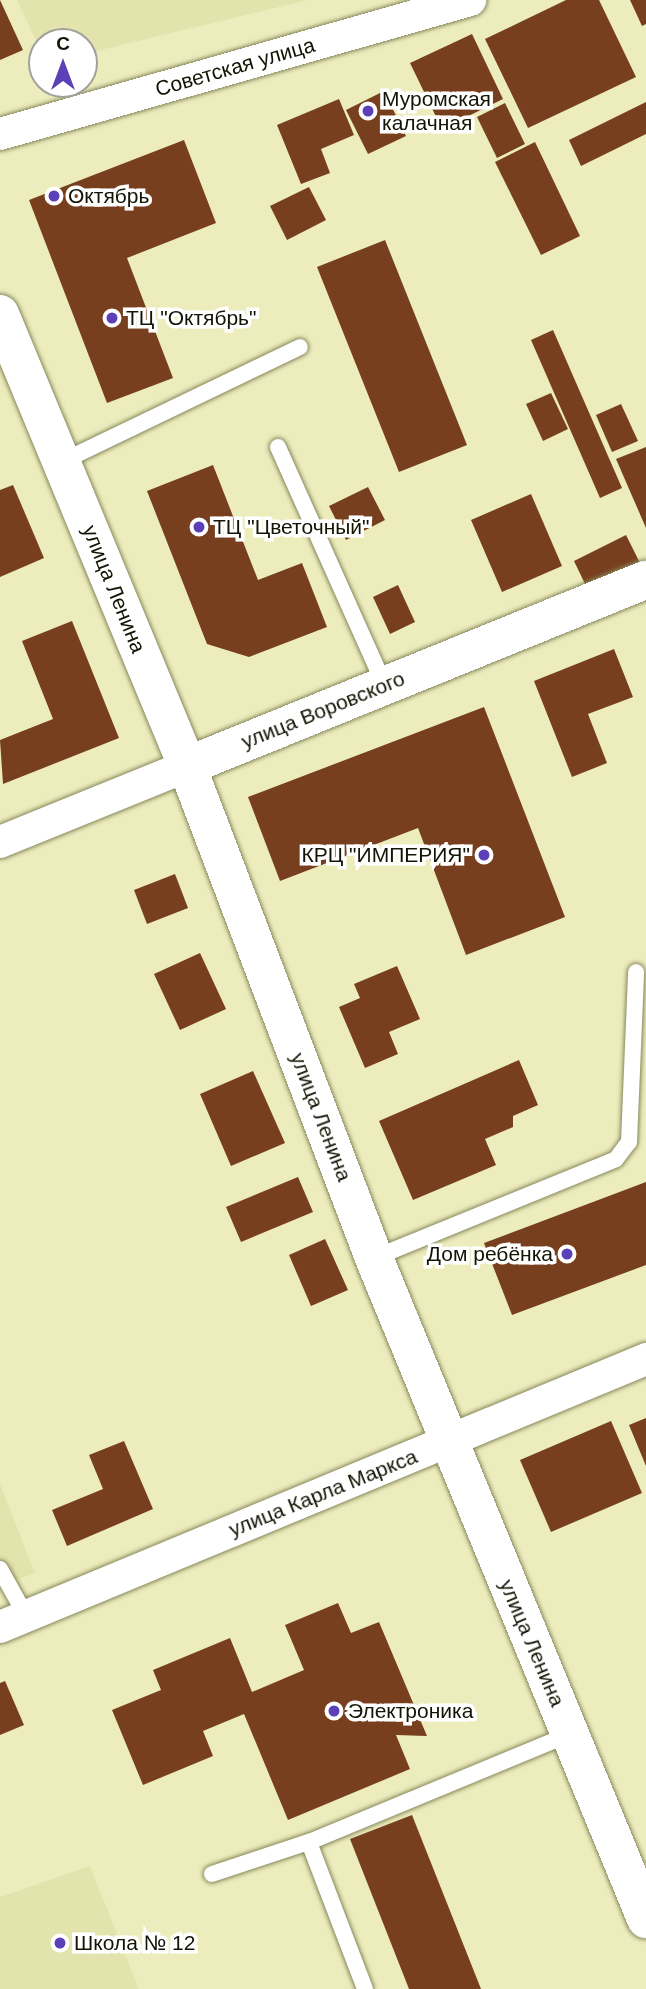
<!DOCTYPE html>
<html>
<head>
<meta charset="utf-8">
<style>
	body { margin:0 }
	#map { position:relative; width:646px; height:1989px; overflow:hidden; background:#ececbd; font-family:Helvetica,sans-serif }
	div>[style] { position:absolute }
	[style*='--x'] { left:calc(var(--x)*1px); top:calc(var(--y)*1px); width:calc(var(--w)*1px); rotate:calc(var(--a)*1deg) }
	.built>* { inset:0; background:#e3e4ad }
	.building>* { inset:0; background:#783f1f }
	.roads { filter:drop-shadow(0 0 2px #87885c) drop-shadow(0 0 2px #87885c) }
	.lane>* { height:16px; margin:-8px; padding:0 8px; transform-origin:8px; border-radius:8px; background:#fff }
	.street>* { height:32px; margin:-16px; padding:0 16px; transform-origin:16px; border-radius:16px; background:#fff }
	.secondary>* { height:38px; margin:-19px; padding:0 19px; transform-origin:19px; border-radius:19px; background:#fff }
	.dots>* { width:19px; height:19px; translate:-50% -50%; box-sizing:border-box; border:4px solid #fff; border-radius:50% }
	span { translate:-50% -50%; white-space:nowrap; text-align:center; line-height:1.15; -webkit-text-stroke:7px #fff; paint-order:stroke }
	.street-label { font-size:21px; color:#141404 }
	.poi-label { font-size:21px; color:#141404 }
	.left { translate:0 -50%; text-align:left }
	.right { translate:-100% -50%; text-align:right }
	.north { position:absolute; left:28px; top:28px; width:70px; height:70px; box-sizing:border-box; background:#fff; border:2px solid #a1a19b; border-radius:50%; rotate:0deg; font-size:19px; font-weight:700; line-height:28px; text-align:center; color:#141404 }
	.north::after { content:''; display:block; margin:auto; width:24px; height:32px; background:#5c40b8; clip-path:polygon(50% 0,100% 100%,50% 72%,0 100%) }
</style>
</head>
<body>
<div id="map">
	<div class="built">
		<i style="clip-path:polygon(17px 0,308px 0,84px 54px,84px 42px,42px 42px,42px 54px)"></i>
		<i style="clip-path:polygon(0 1484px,35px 1573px,0 1586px)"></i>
		<i style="clip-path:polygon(90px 1866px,139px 1989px,0 1989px,0 1897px)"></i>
	</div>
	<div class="building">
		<i style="clip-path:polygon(0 0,23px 50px,0 60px)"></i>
		<i style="clip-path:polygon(566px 0,599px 0,636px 77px,528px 128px,485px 39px)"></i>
		<i style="clip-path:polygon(630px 0,646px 0,646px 24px,642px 26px)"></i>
		<i style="clip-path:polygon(472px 34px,503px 99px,442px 129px,410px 63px)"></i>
		<i style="clip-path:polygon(384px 91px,406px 136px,368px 154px,346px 110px)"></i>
		<i style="clip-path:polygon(339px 99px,354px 135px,321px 149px,330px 173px,301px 184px,277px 125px)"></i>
		<i style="clip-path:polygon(646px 102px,646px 134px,581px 166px,569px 140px)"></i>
		<i style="clip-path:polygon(505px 103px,525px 144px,497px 158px,477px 117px)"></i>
		<i style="clip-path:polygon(184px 140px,216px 223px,127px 258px,173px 378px,107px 403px,29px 200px)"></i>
		<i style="clip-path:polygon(535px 142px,580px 236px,541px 255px,495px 162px)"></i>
		<i style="clip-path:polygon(309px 187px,326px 220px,287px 240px,270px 206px)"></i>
		<i style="clip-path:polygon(385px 240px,467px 445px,399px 472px,317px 267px)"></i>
		<i style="clip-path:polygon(553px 330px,622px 488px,600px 498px,531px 340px)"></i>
		<i style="clip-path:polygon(551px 393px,568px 429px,543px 441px,526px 404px)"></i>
		<i style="clip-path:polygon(621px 404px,638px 441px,612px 452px,596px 415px)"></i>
		<i style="clip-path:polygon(646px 447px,646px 528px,616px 459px)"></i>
		<i style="clip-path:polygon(213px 465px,258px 580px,302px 563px,327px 627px,249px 657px,207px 644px,147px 491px)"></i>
		<i style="clip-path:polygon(13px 485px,44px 558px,0 577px,0 490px)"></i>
		<i style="clip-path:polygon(368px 487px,385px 520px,346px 540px,329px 506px)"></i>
		<i style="clip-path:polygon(531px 494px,562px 566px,502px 592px,471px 520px)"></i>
		<i style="clip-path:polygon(626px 535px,640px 563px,587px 588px,574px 561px)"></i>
		<i style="clip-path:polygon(398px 585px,415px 622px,390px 634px,373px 597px)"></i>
		<i style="clip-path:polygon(72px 621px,119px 738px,3px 784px,0 740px,53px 719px,22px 641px)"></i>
		<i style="clip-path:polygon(614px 649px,633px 697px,588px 714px,607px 763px,572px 777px,534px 681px)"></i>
		<i style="clip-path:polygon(484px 707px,565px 917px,466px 955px,418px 828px,280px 881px,248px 797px)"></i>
		<i style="clip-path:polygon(175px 874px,188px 908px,147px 924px,134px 890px)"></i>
		<i style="clip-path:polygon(200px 953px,226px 1009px,180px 1030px,154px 974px)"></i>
		<i style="clip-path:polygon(397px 966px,420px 1019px,389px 1032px,398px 1054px,365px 1068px,339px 1007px,360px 998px,354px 984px)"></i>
		<i style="clip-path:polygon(519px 1060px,538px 1105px,513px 1116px,513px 1127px,485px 1139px,496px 1165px,413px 1200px,379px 1121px)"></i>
		<i style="clip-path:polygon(253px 1071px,285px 1143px,231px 1166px,200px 1094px)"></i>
		<i style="clip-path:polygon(298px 1177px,313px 1212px,241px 1242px,226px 1207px)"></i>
		<i style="clip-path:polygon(646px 1182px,646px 1265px,512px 1315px,484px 1243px)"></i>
		<i style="clip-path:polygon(325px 1239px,348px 1290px,311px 1306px,289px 1255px)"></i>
		<i style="clip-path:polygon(646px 1418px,646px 1466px,629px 1425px)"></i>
		<i style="clip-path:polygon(611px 1421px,642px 1493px,551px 1532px,520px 1460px)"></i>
		<i style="clip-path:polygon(124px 1441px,153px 1509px,67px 1546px,52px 1510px,103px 1489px,89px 1455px)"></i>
		<i style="clip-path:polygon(338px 1603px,351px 1633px,379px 1622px,427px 1736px,396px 1735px,410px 1769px,288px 1820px,244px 1714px,203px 1731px,213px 1756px,143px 1785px,112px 1710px,161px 1690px,153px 1670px,230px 1638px,252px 1692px,304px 1670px,285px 1625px)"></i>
		<i style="clip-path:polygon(5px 1681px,24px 1725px,0 1735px,0 1683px)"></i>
		<i style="clip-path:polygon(412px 1815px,481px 1989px,409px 1989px,350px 1839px)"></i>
	</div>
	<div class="roads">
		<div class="lane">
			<i style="--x:278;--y:447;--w:260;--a:65.9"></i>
			<i style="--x:61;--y:462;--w:265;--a:-25.7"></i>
			<i style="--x:374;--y:1258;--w:261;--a:-22.2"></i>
			<i style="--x:616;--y:1159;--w:21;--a:-53"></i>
			<i style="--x:629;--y:1142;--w:170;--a:-87.6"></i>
			<i style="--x:0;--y:1569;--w:54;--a:61"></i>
			<i style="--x:212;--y:1874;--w:102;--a:-18.3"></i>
			<i style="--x:365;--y:1989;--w:157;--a:-110.9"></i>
			<i style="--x:309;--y:1842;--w:282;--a:-22.5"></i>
		</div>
		<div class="street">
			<i style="--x:0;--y:134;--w:489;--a:-15.9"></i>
			<i style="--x:0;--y:842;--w:202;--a:-22.1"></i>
			<i style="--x:0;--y:1627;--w:699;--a:-22.53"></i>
		</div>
		<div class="secondary">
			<i style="--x:0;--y:314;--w:489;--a:67.5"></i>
			<i style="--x:187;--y:766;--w:526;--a:69.19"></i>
			<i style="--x:374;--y:1258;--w:715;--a:67.63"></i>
			<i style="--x:187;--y:766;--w:495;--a:-22.1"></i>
		</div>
	</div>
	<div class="dots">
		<i style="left:368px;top:111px;background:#5c40b8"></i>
		<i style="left:54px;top:196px;background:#5c40b8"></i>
		<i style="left:112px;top:318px;background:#5c40b8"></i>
		<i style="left:199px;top:527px;background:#5c40b8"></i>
		<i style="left:484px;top:855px;background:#5c40b8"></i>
		<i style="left:567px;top:1254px;background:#5c40b8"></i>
		<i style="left:334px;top:1711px;background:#5c40b8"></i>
		<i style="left:60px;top:1943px;background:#5c40b8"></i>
	</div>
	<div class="street-label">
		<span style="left:235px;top:67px;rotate:-16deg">Советская улица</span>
		<span style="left:114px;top:589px;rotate:68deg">улица Ленина</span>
		<span style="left:323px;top:710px;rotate:-22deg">улица Воровского</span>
		<span style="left:321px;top:1117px;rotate:69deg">улица Ленина</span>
		<span style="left:323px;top:1493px;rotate:-22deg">улица Карла Маркса</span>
		<span style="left:532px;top:1643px;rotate:67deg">улица Ленина</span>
	</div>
	<div class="poi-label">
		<span class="left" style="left:382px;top:111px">Муромская<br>калачная</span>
		<span class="left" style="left:68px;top:196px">Октябрь</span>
		<span class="left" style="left:126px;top:318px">ТЦ "Октябрь"</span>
		<span class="left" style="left:213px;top:527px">ТЦ "Цветочный"</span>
		<span class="right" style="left:470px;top:855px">КРЦ "ИМПЕРИЯ"</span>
		<span class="right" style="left:553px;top:1254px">Дом ребёнка</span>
		<span class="left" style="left:348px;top:1711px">Электроника</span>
		<span class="left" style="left:74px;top:1943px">Школа № 12</span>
	</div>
	<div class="north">С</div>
</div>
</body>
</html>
